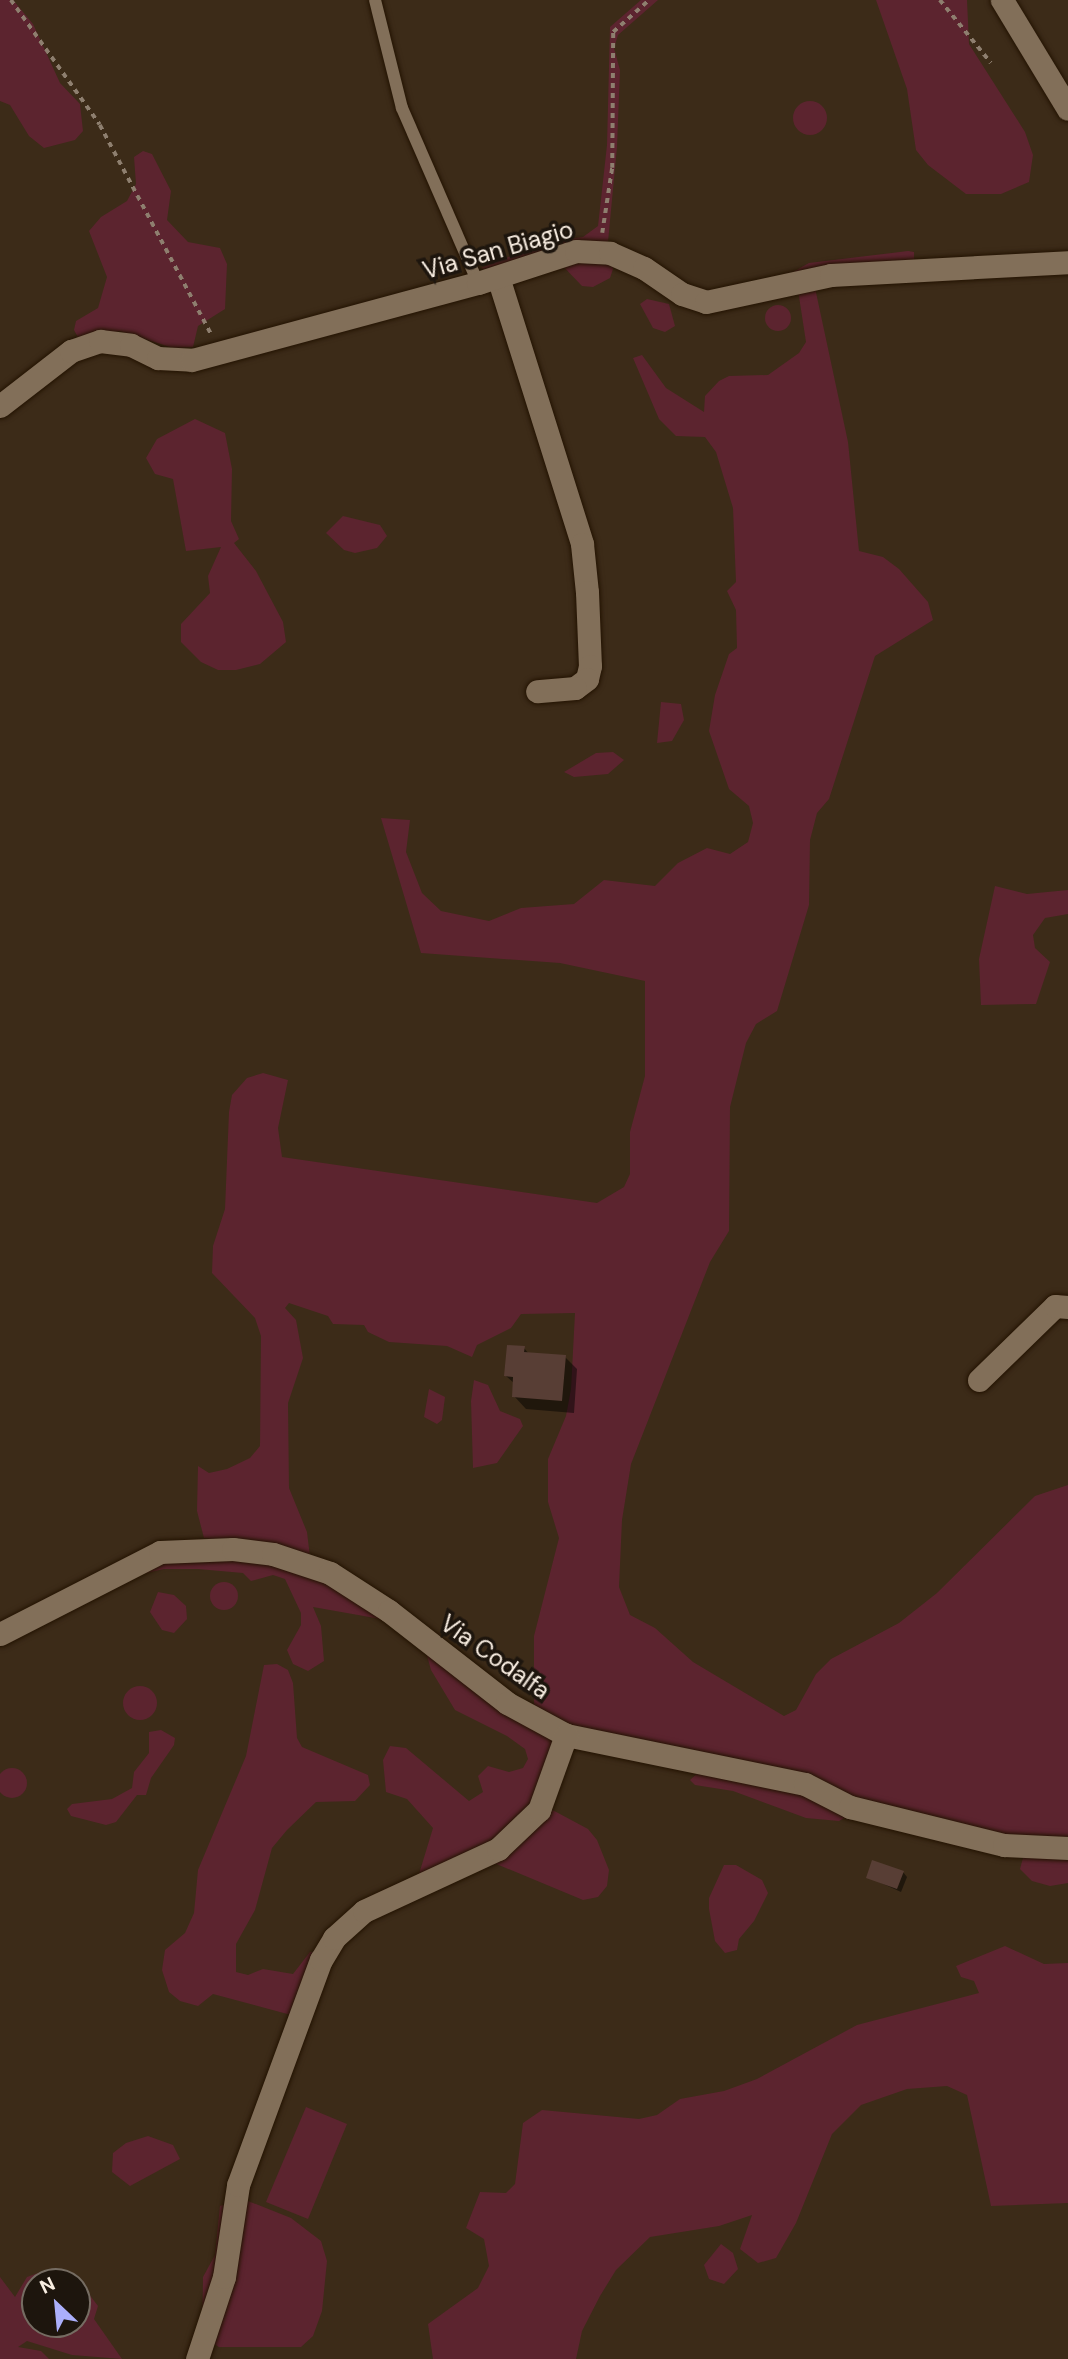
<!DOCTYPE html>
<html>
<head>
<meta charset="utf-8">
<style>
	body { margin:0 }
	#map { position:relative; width:1068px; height:2359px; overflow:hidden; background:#3c2b18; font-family:"DM Sans",sans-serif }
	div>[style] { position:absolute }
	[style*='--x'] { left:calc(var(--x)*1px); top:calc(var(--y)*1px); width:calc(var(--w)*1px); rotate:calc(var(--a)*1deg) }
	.green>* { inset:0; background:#5c242f }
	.round { border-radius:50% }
	.shadow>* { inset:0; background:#0007 }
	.building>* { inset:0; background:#583e35 }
	.path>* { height:3.5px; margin-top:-1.75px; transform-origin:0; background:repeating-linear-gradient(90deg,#8e7f6f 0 5px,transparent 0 10px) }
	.roads { filter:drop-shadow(0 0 2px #231302) drop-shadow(0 0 2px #231302) }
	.service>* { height:12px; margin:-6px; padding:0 6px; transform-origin:6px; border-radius:6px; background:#826f59 }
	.minor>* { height:23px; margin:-11.5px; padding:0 11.5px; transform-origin:11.5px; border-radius:11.5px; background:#826f59 }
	span { translate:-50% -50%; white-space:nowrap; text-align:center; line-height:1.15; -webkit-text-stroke:7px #1d150d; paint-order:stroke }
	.street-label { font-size:24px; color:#f9eee2 }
	.north { position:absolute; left:21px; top:2268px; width:70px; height:70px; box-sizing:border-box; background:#1d150d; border:2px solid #756c62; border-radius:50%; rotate:334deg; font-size:19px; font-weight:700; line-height:28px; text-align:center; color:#f9eee2 }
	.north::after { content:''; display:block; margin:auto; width:24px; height:32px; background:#abaffb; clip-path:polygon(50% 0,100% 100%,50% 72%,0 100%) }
</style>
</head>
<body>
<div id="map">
	<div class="green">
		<i style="clip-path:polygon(0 0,13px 0,33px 24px,60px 83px,80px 104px,83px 131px,75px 140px,44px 148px,29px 136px,10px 105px,0 101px)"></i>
		<i style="clip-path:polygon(641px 0,658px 0,618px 35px,614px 48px,620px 70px,617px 147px,608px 242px,494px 273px,481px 268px,546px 242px,583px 237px,598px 226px,607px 145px,610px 27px)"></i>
		<i style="clip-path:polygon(876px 0,967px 0,969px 44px,1025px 132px,1033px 155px,1029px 182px,1001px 194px,966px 194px,928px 165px,916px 150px,907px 89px)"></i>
		<i class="round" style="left:793px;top:101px;width:34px;height:34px"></i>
		<i style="clip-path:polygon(143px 151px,152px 154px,171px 191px,167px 220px,188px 242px,220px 248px,227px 264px,225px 309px,198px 326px,193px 347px,173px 348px,120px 331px,80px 341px,74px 330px,76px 321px,98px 308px,107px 277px,89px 231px,101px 217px,127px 201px,136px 184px,134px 157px)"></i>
		<i style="clip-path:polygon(908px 251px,914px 252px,914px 263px,784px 277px,809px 263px)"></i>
		<i style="clip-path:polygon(558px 261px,613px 263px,613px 269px,610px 278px,593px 287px,582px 286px)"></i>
		<i style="clip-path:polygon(814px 283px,848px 442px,859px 551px,883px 557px,899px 569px,928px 602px,933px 620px,875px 656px,829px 799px,817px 813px,810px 840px,809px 905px,777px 1011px,756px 1024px,746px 1043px,730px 1107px,729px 1231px,710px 1262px,631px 1464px,622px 1520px,619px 1587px,630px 1615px,655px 1628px,693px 1662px,784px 1716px,796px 1710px,816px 1674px,831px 1659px,899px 1623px,937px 1593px,1035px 1496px,1068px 1485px,1068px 1841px,988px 1834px,589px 1738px,534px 1714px,534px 1636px,559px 1538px,548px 1502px,548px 1459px,566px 1416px,571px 1389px,575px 1313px,521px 1314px,511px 1328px,477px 1345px,472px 1357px,447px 1346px,389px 1342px,368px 1332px,364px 1325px,333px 1324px,328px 1316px,289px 1303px,285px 1308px,296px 1320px,303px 1358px,288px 1403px,289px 1488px,307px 1532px,310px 1557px,204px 1538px,197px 1511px,198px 1466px,209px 1473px,227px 1469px,250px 1458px,260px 1446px,261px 1336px,255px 1318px,212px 1273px,213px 1246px,225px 1209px,229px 1112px,232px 1095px,247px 1078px,263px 1073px,288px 1080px,278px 1128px,282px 1157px,597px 1203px,624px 1187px,630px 1174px,630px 1132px,645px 1076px,645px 981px,560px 963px,421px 953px,381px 818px,410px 820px,406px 852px,422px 893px,441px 911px,489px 921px,521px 908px,574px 904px,604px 880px,655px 886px,678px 863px,707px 848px,730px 854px,748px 842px,753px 823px,749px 806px,729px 789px,709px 731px,715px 695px,729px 654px,737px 648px,736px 610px,727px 591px,736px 582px,733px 508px,716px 452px,705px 437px,676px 436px,659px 419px,633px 358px,642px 355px,666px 388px,704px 412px,705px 396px,719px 381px,729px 376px,768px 375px,799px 353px,806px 342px,798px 290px)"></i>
		<i style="clip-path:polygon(647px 299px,669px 304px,675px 326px,665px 332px,653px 328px,640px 304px)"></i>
		<i class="round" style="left:765px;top:305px;width:26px;height:26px"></i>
		<i style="clip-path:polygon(195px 419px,225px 433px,232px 469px,231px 521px,239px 539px,234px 543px,256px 571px,283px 622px,286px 642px,260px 664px,236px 670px,218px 670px,201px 662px,181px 642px,181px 624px,210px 593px,208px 576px,221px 547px,186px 551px,173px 479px,155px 474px,146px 458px,157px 439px)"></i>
		<i style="clip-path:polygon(343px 516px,380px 525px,387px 536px,377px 548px,355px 553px,344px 550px,326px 533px)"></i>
		<i style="clip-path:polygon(661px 702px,681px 704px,684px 720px,672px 741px,657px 743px)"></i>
		<i style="clip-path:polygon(613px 752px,624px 760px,608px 774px,574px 777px,564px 772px,596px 753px)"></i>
		<i style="clip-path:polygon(995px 886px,1027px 894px,1068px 890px,1068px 914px,1045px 918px,1033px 935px,1035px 948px,1050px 962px,1036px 1004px,981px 1005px,979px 959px)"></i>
		<i style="clip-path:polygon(474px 1380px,488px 1385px,500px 1411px,520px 1419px,523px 1426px,497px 1463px,473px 1468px,471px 1401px)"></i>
		<i style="clip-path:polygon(429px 1389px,445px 1397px,442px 1420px,437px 1424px,424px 1417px)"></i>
		<i style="clip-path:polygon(208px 1553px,312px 1569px,392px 1621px,313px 1607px,321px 1626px,324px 1661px,308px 1671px,293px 1664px,287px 1650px,301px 1625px,301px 1613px,285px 1579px,273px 1575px,251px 1581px,243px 1573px,198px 1569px,164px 1569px,115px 1580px,160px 1555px)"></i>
		<i class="round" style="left:210px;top:1582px;width:28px;height:28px"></i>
		<i style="clip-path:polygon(158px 1592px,174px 1595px,186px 1606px,187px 1619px,174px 1633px,162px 1630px,150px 1612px)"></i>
		<i style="clip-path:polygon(424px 1645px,564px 1735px,545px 1806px,588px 1829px,597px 1840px,609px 1870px,607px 1886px,598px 1897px,583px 1900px,494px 1863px,419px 1874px,433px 1828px,407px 1799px,386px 1792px,383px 1760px,390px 1746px,406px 1748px,469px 1801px,483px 1792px,478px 1776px,488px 1766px,509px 1772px,523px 1768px,528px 1759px,525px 1749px,507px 1736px,455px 1710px,431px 1670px)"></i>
		<i style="clip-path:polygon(277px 1664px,288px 1670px,293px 1683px,297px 1738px,302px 1747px,368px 1775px,370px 1785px,355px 1801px,316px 1802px,287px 1830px,272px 1848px,255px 1910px,236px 1944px,236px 1972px,248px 1975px,263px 1969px,293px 1974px,310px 1952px,318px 1952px,291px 2015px,213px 1994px,198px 2006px,180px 2001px,169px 1992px,162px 1970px,165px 1950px,185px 1933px,194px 1913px,198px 1870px,246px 1756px,264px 1665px)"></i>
		<i class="round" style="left:123px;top:1686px;width:34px;height:34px"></i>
		<i style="clip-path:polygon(161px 1730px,175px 1738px,174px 1745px,151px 1778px,146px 1795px,137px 1795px,116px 1822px,106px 1825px,71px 1816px,67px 1809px,72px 1804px,112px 1799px,132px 1788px,134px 1772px,149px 1753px,149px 1732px)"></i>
		<i class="round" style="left:-3px;top:1768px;width:30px;height:30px"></i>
		<i style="clip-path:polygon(700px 1771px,795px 1786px,846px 1817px,839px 1821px,806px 1818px,733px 1791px,695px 1785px,690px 1780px)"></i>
		<i style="clip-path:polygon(1024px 1854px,1068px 1855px,1068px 1883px,1050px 1886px,1032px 1881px,1020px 1869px)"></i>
		<i style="clip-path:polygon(724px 1865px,736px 1865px,762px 1880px,768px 1893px,754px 1921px,739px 1939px,737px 1950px,725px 1953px,715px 1941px,709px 1909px,709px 1898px)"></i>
		<i style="clip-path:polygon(1005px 1946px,1044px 1964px,1068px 1963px,1068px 2203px,991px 2206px,967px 2095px,947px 2086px,907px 2089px,861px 2105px,832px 2134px,796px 2223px,776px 2258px,758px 2263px,740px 2249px,752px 2215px,719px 2226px,650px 2237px,616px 2270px,600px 2296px,582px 2331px,576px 2359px,433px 2359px,428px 2324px,478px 2288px,489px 2266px,484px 2239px,466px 2228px,480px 2192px,506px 2193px,515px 2184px,523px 2123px,542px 2110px,639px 2119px,657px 2115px,680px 2099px,724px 2091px,757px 2079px,857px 2025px,979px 1993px,974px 1981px,961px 1977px,956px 1966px)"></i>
		<i style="clip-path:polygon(306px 2107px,347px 2124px,308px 2219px,266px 2202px)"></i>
		<i style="clip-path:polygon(148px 2136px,173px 2145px,180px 2159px,130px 2186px,112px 2172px,113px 2153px,126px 2143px)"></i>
		<i style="clip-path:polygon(243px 2199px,291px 2218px,321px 2241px,327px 2261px,322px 2311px,313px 2336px,301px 2347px,219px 2347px,202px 2336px,203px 2277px,215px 2255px,220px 2206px)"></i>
		<i style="clip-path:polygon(721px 2244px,733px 2253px,738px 2269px,724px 2284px,709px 2279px,704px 2265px)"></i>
		<i style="clip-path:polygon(41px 2272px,63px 2282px,35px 2282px,35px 2324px,77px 2324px,77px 2287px,85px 2289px,98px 2306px,94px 2319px,122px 2359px,72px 2355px,27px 2341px,18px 2347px,41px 2351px,49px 2359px,0 2359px,0 2277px,15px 2297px,27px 2277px)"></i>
	</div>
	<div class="shadow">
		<i style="clip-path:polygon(524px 1348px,529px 1354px,565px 1357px,577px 1369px,574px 1413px,526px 1409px,514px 1396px,515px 1384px,506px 1376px)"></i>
		<i style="clip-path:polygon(903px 1872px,907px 1877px,901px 1892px,868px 1877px)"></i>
	</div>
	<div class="building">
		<i style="clip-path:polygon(507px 1345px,525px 1346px,524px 1352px,566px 1355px,562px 1401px,512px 1397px,513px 1377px,504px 1376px)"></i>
		<i style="clip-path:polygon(872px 1860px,904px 1871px,897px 1889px,866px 1878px)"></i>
	</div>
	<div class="path">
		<i style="--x:11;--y:0;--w:153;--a:54.5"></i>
		<i style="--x:100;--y:125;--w:237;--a:62"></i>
		<i style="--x:940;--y:0;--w:81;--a:51"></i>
		<i style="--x:602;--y:233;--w:66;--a:-81.3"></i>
		<i style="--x:612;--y:168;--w:136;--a:-89.6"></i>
		<i style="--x:613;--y:32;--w:48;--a:-41.6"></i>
	</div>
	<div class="roads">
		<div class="service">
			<i style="--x:375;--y:0;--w:111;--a:76"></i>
			<i style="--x:402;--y:108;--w:191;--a:66.5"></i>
		</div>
		<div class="minor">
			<i style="--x:1002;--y:0;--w:127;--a:58.8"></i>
			<i style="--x:498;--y:277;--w:280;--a:72.5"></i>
			<i style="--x:582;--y:544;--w:48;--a:84.1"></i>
			<i style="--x:587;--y:592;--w:74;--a:87.7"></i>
			<i style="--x:590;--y:666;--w:13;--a:103"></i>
			<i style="--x:587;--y:679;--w:15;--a:143"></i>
			<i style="--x:575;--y:688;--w:38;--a:175"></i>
			<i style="--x:0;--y:406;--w:90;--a:-37.8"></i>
			<i style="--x:71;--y:351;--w:31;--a:-19"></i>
			<i style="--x:100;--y:341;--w:31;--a:7"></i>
			<i style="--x:131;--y:345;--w:30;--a:26"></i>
			<i style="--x:158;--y:358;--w:34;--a:3"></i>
			<i style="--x:192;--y:360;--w:296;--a:-15.1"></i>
			<i style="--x:478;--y:283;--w:103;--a:-18.1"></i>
			<i style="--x:576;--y:251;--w:34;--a:3"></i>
			<i style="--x:610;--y:253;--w:37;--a:24"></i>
			<i style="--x:644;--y:268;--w:46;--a:34.4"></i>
			<i style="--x:682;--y:294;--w:25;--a:18"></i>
			<i style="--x:706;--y:302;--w:128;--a:-12.2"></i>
			<i style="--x:831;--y:275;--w:237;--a:-3.1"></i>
			<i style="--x:979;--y:1380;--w:106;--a:-44.2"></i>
			<i style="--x:1055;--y:1306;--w:13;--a:4"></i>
			<i style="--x:0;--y:1634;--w:180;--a:-27.1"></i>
			<i style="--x:160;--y:1552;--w:73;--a:-2.4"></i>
			<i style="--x:233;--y:1549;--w:40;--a:7.1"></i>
			<i style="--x:273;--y:1554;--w:60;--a:18.4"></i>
			<i style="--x:330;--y:1573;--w:70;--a:32.8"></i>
			<i style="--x:389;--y:1611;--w:150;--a:37.9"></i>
			<i style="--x:507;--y:1703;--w:67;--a:28.5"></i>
			<i style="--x:566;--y:1735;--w:244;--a:11.6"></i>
			<i style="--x:805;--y:1784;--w:51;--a:27.1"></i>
			<i style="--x:850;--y:1807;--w:159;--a:13.9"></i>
			<i style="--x:1004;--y:1845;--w:64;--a:2.7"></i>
			<i style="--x:197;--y:2359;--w:86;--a:-71.8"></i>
			<i style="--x:224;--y:2277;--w:93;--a:-81.3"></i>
			<i style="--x:238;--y:2185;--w:240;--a:-69.8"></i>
			<i style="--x:321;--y:1960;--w:26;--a:-59"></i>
			<i style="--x:334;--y:1938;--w:40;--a:-42"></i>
			<i style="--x:364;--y:1911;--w:148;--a:-24.8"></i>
			<i style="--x:498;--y:1849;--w:57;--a:-43.6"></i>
			<i style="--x:539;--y:1810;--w:80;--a:-70.2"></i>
		</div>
	</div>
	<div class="street-label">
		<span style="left:498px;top:250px;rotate:-16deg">Via San Biagio</span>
		<span style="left:495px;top:1657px;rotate:35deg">Via Codalfa</span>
	</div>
	<div class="north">N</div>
</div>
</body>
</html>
